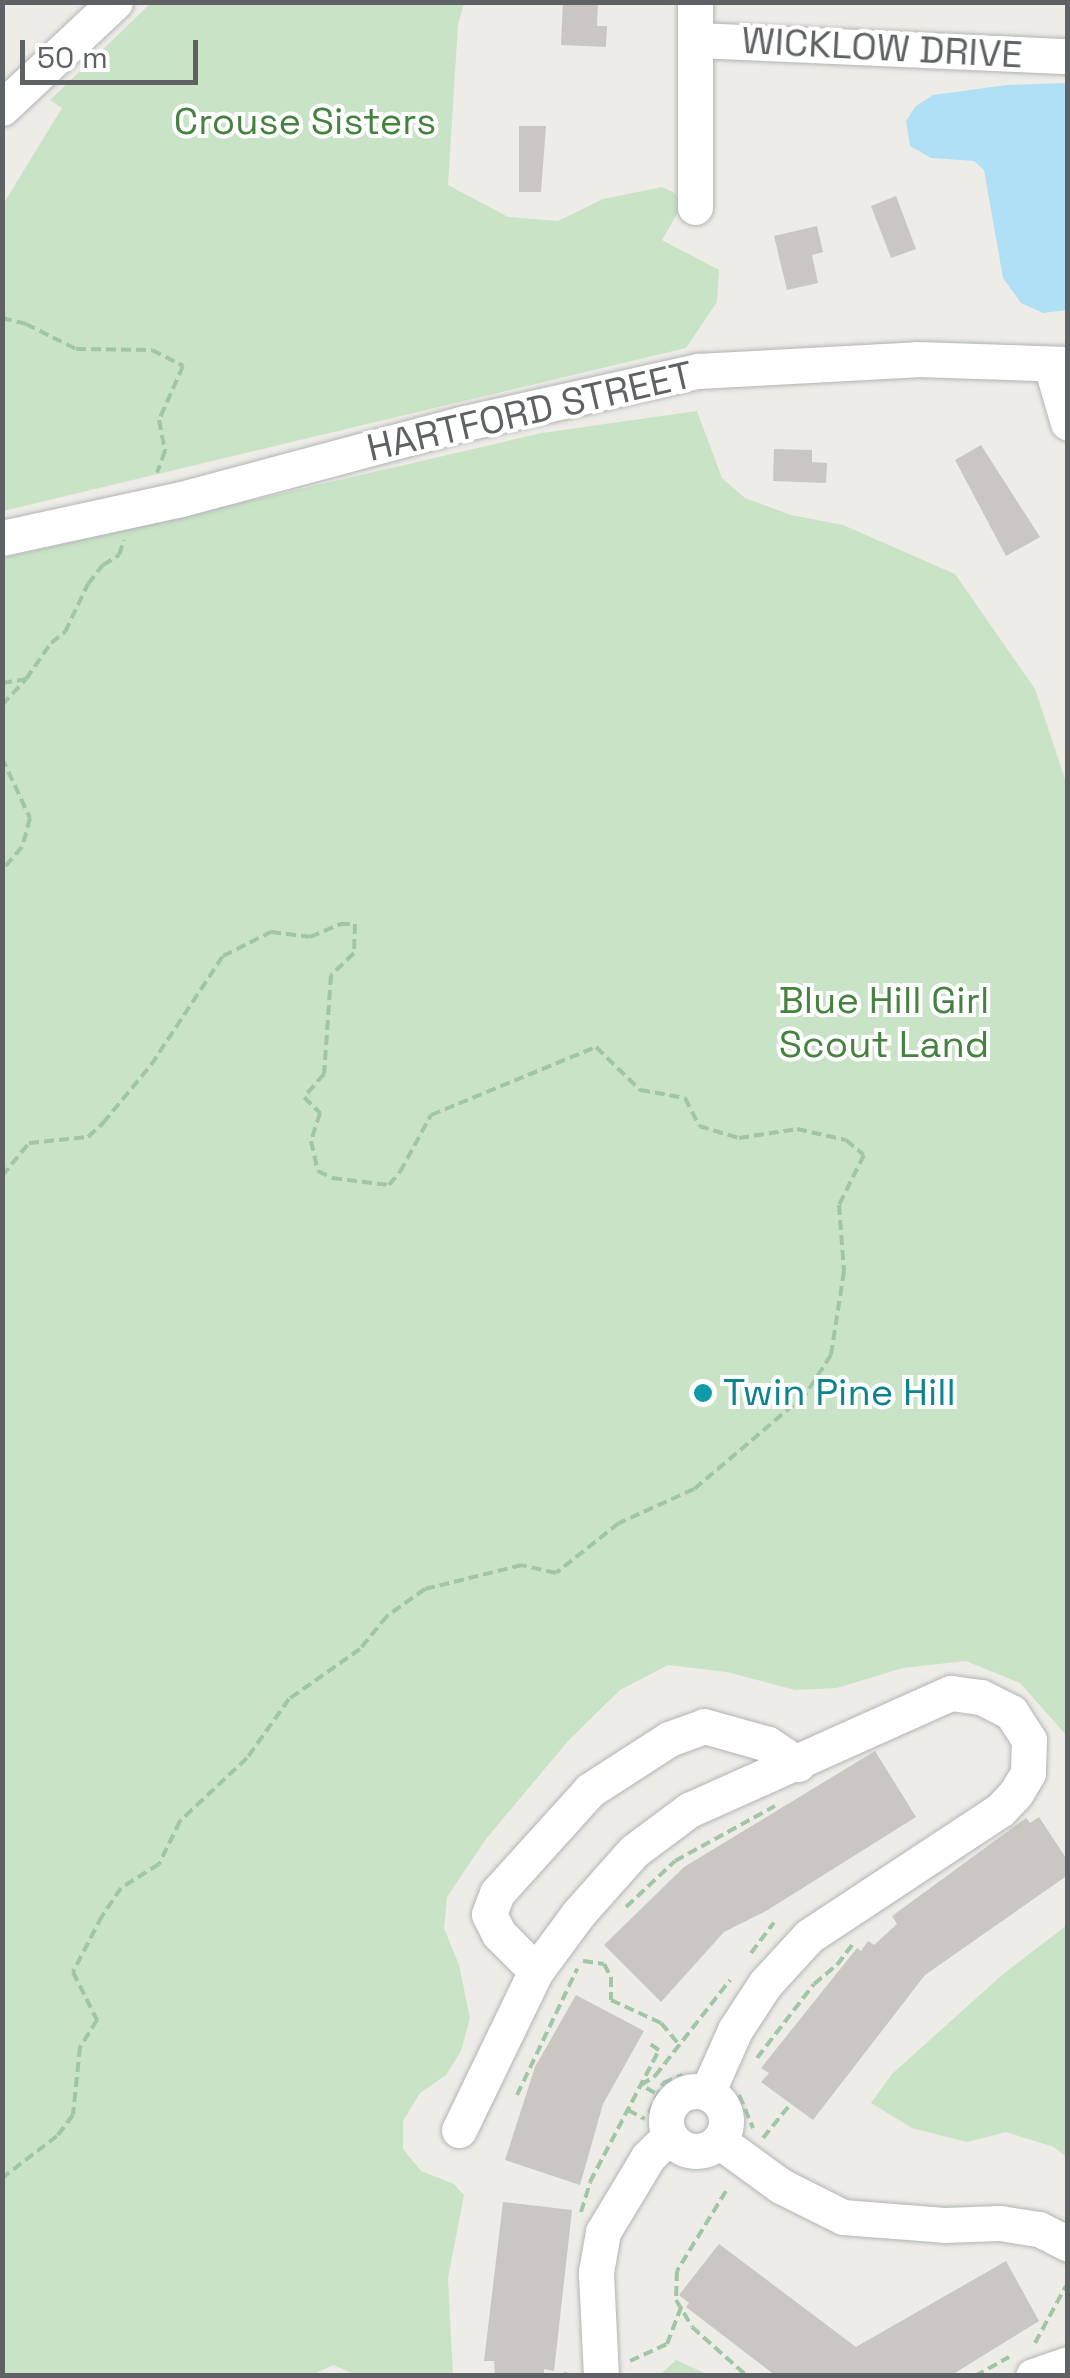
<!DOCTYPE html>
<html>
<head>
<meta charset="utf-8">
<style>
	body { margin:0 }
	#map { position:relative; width:1070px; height:2378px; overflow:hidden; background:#eeece6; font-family:"Space Grotesk",sans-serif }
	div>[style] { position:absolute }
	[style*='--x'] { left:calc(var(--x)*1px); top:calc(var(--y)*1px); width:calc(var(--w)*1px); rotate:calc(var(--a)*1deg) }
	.green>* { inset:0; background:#c9e3c6 }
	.water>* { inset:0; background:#afe0f6 }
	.building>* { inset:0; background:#cac7c3 }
	.path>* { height:4px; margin-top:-2px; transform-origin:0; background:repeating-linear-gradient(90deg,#a1c5a7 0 10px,transparent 0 15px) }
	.roads { filter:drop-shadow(0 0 2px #b1b4b7) drop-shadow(0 0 2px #b1b4b7) }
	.minor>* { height:35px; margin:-17.5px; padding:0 17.5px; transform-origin:17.5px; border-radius:17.5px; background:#fff }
	.minor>.ring { margin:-17.5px; padding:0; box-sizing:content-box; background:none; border:35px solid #fff; border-radius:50% }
	.dots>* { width:28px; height:28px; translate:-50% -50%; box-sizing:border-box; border:5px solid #fff; border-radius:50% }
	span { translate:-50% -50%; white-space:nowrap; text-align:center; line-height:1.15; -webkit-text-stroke:8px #fff; paint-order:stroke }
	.street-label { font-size:38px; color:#5e6265 }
	.park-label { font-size:38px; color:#458240 }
	.culture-label { font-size:38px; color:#0d838f }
	.left { translate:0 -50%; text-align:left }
	.frame { position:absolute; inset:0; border:5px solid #5e6265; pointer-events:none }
	.scale { position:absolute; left:20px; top:40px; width:178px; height:45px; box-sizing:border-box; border:5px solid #5e6265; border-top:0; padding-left:12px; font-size:30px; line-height:35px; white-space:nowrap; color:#5e6265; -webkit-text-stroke:8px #fff; paint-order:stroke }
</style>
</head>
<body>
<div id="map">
	<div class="green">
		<i style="clip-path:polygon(151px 3px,464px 3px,458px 25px,448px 185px,508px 217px,558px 221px,603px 199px,662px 187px,675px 193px,681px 207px,662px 240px,719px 270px,717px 302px,686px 348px,3px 511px,2px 206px,62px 108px,50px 100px)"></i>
		<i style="clip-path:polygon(697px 411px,722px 478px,745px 498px,791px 515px,843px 525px,955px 574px,1035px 689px,1067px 785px,1067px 1736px,1020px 1683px,966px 1661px,903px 1668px,837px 1688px,795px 1690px,727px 1672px,668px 1665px,620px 1690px,568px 1741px,486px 1839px,447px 1897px,444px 1928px,459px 1965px,470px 2018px,461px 2051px,446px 2075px,420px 2093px,403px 2121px,403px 2149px,421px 2171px,454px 2184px,464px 2195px,448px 2278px,453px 2375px,357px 2375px,333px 2365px,310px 2376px,3px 2375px,2px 558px,542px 433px)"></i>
		<i style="clip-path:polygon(1067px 1925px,1067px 2158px,1054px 2147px,1006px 2132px,967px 2142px,912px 2128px,871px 2103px,892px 2074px,1002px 1975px)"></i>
		<i style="clip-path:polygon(676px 2360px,709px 2375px,660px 2375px)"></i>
	</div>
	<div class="water">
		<i style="clip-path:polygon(1067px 83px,1067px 310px,1043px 313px,1021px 303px,1003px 278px,984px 170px,974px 161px,931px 158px,910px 146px,906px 121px,916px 106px,933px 95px,1007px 85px)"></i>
	</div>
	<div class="building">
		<i style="clip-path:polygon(563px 2px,598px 2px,597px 26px,607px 26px,606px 47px,561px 45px)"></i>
		<i style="clip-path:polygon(519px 126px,546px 126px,541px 192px,519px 192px)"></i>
		<i style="clip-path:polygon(896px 196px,916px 249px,891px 258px,871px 206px)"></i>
		<i style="clip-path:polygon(817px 226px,823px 252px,812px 255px,818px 283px,787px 290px,774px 236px)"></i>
		<i style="clip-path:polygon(981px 445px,1040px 537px,1006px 556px,955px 460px)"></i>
		<i style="clip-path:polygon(774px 449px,812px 450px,812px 462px,827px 463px,826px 483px,773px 481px)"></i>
		<i style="clip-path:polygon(875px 1751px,916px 1817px,766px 1911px,724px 1932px,661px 2002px,604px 1945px,684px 1867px)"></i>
		<i style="clip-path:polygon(1039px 1817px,1068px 1861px,1068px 1875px,925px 1975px,813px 2120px,761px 2082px,769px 2073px,761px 2068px,857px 1948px,861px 1951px,868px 1941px,874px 1945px,897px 1924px,892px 1916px,1026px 1818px,1030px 1823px)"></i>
		<i style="clip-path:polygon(576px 1995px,644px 2031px,603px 2104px,580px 2185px,505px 2160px,535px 2067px)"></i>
		<i style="clip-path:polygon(503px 2202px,572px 2210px,554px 2371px,544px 2369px,544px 2376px,495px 2376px,494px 2361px,484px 2361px)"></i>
		<i style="clip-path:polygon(719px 2244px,856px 2347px,1006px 2261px,1039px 2321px,950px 2376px,776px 2376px,686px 2307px,689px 2303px,679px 2295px)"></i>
	</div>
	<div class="path">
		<i style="--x:2;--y:318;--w:25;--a:14"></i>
		<i style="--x:26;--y:324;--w:56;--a:26.6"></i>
		<i style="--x:76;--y:349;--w:76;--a:0.8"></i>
		<i style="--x:152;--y:350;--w:35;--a:27"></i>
		<i style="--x:183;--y:366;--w:59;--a:114"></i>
		<i style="--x:159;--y:420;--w:32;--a:79"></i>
		<i style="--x:165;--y:451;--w:23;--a:110"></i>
		<i style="--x:2;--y:683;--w:24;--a:-9"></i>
		<i style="--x:26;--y:679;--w:44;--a:-55.2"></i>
		<i style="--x:51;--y:643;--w:18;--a:-38"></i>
		<i style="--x:65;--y:632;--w:53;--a:-64.4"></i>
		<i style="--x:88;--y:584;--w:24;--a:-52"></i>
		<i style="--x:103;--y:565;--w:19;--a:-32"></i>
		<i style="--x:119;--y:555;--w:16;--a:-72"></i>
		<i style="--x:2;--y:705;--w:35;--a:-47"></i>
		<i style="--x:2;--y:758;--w:66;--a:65"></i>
		<i style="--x:30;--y:818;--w:30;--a:105"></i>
		<i style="--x:22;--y:847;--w:30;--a:131"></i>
		<i style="--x:2;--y:1176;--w:43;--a:-50.7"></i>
		<i style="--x:29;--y:1143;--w:59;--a:-5.8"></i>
		<i style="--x:88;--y:1137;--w:21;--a:-43"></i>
		<i style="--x:103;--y:1123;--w:75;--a:-50.4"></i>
		<i style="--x:151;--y:1065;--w:131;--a:-56.6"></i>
		<i style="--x:223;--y:956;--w:54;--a:-26.6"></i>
		<i style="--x:271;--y:932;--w:39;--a:7"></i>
		<i style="--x:310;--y:937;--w:33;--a:-23"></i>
		<i style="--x:340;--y:924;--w:15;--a:0"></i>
		<i style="--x:355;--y:924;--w:29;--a:92"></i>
		<i style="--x:354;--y:953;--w:32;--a:136"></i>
		<i style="--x:331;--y:975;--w:99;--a:94"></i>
		<i style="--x:324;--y:1074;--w:30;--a:131"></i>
		<i style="--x:304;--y:1097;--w:23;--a:45"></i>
		<i style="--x:320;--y:1113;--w:29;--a:108"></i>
		<i style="--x:311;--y:1141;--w:31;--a:77"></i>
		<i style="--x:318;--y:1171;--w:16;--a:27"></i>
		<i style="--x:332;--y:1178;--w:57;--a:7"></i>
		<i style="--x:389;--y:1185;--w:17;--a:-50"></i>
		<i style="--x:400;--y:1172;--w:65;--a:-61.5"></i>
		<i style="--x:431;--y:1115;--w:178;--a:-22.4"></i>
		<i style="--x:596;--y:1047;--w:62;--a:44.3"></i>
		<i style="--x:640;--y:1090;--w:46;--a:10.1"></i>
		<i style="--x:685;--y:1098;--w:31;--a:63"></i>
		<i style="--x:699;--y:1126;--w:42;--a:16.7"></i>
		<i style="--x:739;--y:1138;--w:59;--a:-8.8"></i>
		<i style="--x:797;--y:1129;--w:50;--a:12.7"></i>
		<i style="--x:846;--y:1140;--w:23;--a:40"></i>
		<i style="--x:864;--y:1155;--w:56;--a:116.6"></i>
		<i style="--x:839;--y:1205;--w:66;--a:85.7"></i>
		<i style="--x:844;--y:1271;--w:85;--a:98.8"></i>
		<i style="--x:831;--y:1355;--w:48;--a:123"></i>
		<i style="--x:805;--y:1395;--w:145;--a:139.7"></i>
		<i style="--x:694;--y:1489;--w:82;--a:155.6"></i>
		<i style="--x:619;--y:1523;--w:80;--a:141.6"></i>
		<i style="--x:556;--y:1573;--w:35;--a:-167"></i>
		<i style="--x:522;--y:1565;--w:100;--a:166.1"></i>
		<i style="--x:425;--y:1589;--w:47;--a:144.6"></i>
		<i style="--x:387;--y:1616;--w:43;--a:129.3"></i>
		<i style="--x:360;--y:1649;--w:87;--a:144.8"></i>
		<i style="--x:289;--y:1699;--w:72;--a:125.4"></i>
		<i style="--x:247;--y:1758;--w:92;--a:136.8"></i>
		<i style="--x:180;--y:1821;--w:48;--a:116"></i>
		<i style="--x:159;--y:1864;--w:45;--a:147.7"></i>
		<i style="--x:121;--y:1888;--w:34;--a:124"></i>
		<i style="--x:102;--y:1916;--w:63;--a:117.4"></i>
		<i style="--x:73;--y:1972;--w:54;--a:63.4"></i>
		<i style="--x:97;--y:2020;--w:32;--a:122"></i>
		<i style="--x:80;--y:2047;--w:68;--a:95.9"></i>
		<i style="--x:73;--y:2115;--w:26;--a:127"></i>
		<i style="--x:57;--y:2136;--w:69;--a:142.6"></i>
		<i style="--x:626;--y:1907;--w:67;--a:-43.2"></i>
		<i style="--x:675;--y:1861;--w:114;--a:-28.8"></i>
		<i style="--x:751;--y:1953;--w:38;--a:-53"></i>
		<i style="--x:583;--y:1961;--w:21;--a:8"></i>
		<i style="--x:604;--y:1964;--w:15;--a:62"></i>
		<i style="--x:611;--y:1977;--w:23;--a:90"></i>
		<i style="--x:611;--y:2000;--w:55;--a:24.7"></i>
		<i style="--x:661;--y:2023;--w:30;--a:50"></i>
		<i style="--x:757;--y:2058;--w:93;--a:-52.4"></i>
		<i style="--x:814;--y:1984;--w:30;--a:-40"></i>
		<i style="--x:837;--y:1965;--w:26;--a:-53"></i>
		<i style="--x:655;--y:2093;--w:16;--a:-150"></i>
		<i style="--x:641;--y:2085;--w:17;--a:-33"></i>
		<i style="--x:655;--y:2076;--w:122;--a:-52"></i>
		<i style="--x:517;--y:2095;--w:140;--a:-64.5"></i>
		<i style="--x:739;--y:2095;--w:36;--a:67"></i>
		<i style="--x:628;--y:2110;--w:19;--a:28"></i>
		<i style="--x:649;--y:2113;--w:33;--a:-65"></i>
		<i style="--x:663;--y:2083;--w:21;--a:-23"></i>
		<i style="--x:763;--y:2138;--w:40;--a:-51"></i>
		<i style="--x:726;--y:2191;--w:94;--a:121.5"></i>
		<i style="--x:677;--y:2271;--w:29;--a:92"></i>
		<i style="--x:676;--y:2300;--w:31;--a:59"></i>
		<i style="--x:692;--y:2327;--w:74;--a:41.7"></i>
		<i style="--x:581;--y:2212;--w:31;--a:-73"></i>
		<i style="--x:590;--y:2182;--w:149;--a:-62.4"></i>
		<i style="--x:659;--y:2050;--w:11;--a:-146"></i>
		<i style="--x:1035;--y:2343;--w:65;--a:-61.5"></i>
		<i style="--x:630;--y:2361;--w:41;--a:-24.7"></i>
		<i style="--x:667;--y:2344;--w:39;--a:-69"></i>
		<i style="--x:557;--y:2376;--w:15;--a:-11"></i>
		<i style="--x:975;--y:2376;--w:39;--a:-29"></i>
	</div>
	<div class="roads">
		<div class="minor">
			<i style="--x:697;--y:40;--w:371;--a:2.5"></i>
			<i style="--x:2;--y:108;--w:155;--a:-43.2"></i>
			<i style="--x:695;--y:207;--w:205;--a:-90"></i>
			<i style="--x:1051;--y:365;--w:60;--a:73.7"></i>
			<i style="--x:2;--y:538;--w:183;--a:-12.3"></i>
			<i style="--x:181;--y:499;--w:294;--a:-15"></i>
			<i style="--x:465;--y:423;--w:239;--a:-12.6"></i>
			<i style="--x:698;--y:371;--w:219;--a:-3.1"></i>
			<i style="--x:917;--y:359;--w:151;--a:1.9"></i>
			<i style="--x:536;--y:1971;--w:52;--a:-135"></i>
			<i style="--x:499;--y:1934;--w:22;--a:-117"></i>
			<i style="--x:489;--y:1914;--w:22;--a:-69"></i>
			<i style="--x:497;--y:1893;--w:139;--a:-47.9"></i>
			<i style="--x:590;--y:1790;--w:94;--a:-32.8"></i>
			<i style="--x:669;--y:1739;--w:37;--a:-20"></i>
			<i style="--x:704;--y:1726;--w:66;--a:15.7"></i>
			<i style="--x:768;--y:1744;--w:36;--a:34"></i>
			<i class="ring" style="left:666px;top:2091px;width:25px;height:25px"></i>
			<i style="--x:459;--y:2130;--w:177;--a:-64.2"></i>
			<i style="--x:536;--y:1971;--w:71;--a:-53.6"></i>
			<i style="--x:578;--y:1914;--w:84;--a:-48.4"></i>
			<i style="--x:634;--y:1851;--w:69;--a:-36.7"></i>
			<i style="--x:689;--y:1810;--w:287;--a:-24.1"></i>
			<i style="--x:951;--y:1693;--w:30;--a:8"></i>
			<i style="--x:981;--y:1697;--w:34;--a:27"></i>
			<i style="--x:1011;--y:1712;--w:33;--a:57"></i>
			<i style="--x:1029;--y:1740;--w:33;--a:92"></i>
			<i style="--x:1028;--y:1773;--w:23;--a:121"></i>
			<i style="--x:1016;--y:1793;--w:23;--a:133"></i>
			<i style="--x:1000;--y:1810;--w:229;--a:146.6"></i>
			<i style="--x:809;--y:1936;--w:65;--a:132.5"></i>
			<i style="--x:765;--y:1984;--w:55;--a:123.1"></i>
			<i style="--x:735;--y:2030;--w:69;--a:114"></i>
			<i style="--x:719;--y:2141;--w:77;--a:36"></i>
			<i style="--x:781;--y:2186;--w:69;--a:26.6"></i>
			<i style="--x:843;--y:2217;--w:101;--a:4.5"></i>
			<i style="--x:944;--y:2225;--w:56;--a:-2"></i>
			<i style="--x:1000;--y:2223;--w:39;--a:9"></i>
			<i style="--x:1039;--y:2229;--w:33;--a:27"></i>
			<i style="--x:601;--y:2376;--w:104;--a:-92.8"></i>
			<i style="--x:596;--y:2272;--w:41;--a:-80.1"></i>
			<i style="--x:603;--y:2232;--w:87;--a:-59"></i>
			<i style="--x:648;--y:2157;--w:30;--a:-44"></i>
			<i style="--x:1033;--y:2376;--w:37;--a:-19"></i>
		</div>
	</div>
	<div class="dots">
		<i style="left:703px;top:1393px;background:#0f9aa8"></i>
	</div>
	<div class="street-label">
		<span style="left:882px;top:48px;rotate:3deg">WICKLOW DRIVE</span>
		<span style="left:530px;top:412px;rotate:-13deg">HARTFORD STREET</span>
	</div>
	<div class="park-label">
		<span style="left:305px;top:122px">Crouse Sisters</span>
		<span style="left:884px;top:1023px">Blue Hill Girl<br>Scout Land</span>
	</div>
	<div class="culture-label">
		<span class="left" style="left:723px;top:1393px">Twin Pine Hill</span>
	</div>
	<div class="frame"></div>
	<div class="scale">50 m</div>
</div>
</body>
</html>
